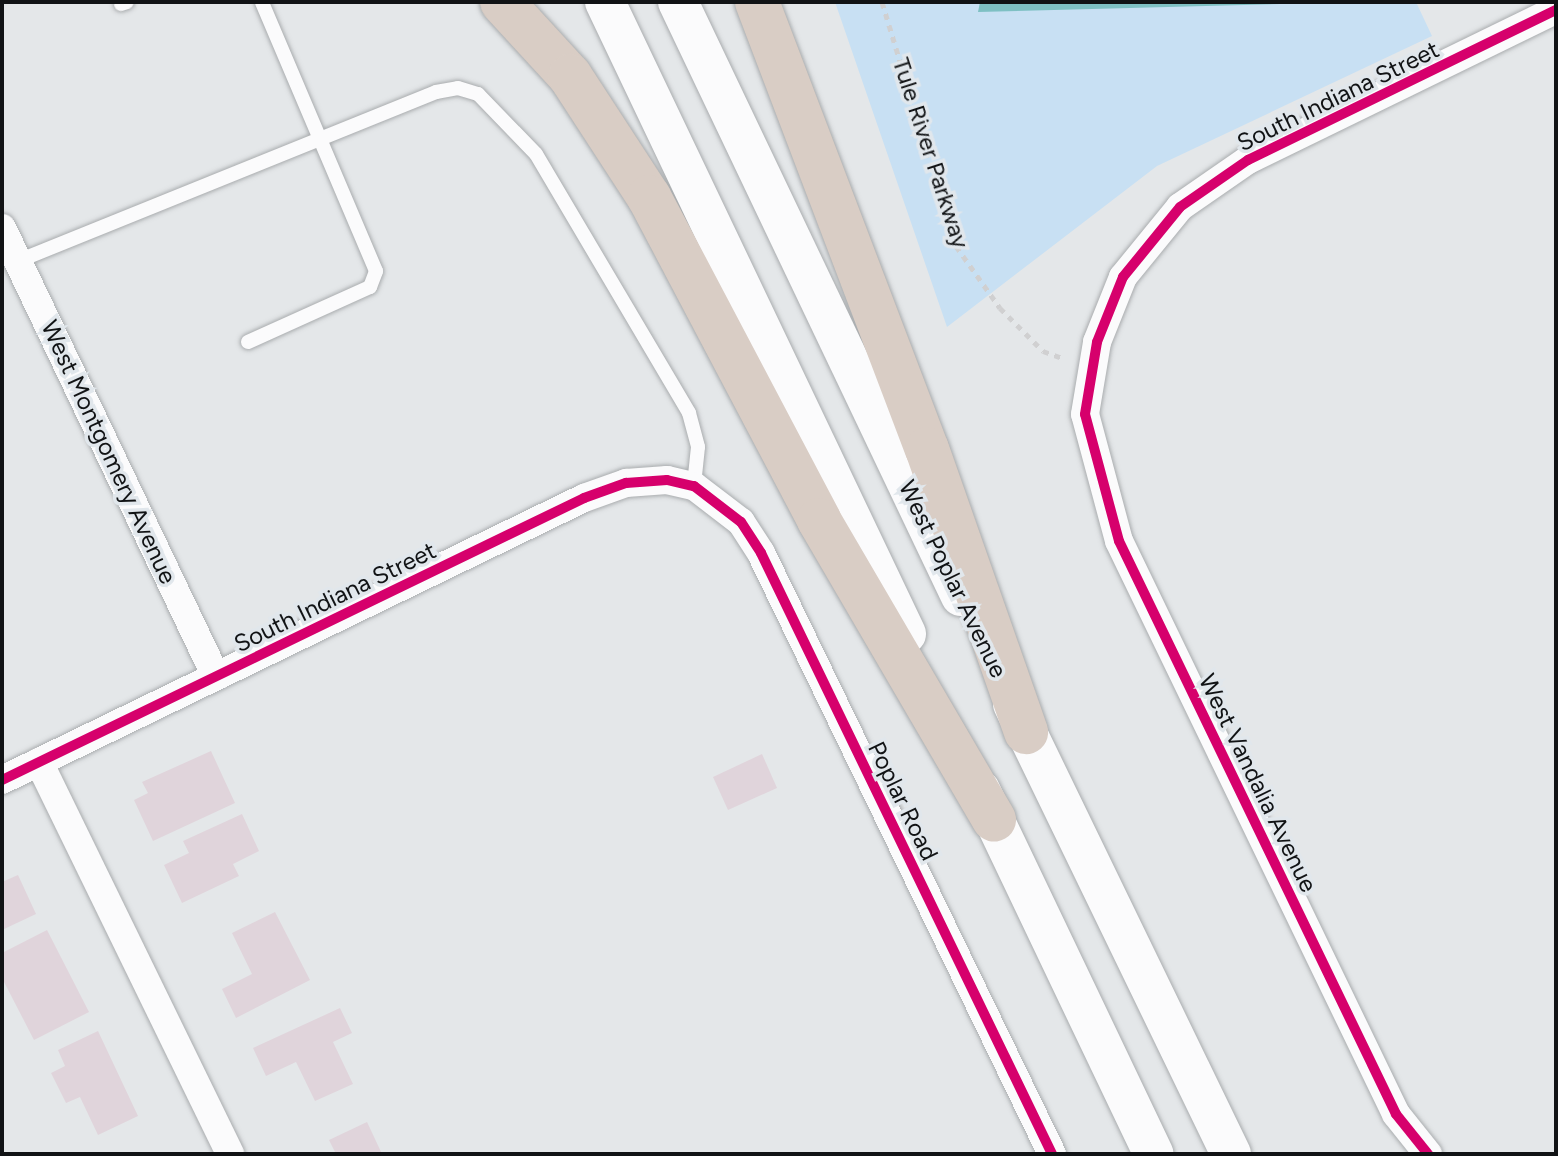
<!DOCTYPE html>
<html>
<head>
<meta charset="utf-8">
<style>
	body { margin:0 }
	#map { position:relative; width:1558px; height:1156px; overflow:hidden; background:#e4e7e9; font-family:Figtree,sans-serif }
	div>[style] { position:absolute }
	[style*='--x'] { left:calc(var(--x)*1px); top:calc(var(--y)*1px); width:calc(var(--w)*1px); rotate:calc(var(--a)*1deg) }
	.green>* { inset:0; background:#c8e0f3 }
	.water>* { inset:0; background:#7ec0c3 }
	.building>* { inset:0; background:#e0d4db }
	.path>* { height:5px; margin-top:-2.5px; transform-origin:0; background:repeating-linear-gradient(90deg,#d0d0d1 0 6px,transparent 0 12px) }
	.roads { filter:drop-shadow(0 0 2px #a9acae) drop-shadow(0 0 2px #a9acae) }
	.service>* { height:14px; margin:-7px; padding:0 7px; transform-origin:7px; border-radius:7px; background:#fbfbfc }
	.minor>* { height:28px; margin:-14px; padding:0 14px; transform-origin:14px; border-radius:14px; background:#fbfbfc }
	.secondary>* { height:40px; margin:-20px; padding:0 20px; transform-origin:20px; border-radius:20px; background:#fbfbfc }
	.motorway>* { height:44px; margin:-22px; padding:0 22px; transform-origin:22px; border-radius:22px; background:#d9cdc5 }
	.cycleway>* { height:10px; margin:-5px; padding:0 5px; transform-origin:5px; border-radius:5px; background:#d6006c }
	span { translate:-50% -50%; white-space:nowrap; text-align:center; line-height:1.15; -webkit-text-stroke:7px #e1e7ec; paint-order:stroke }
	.street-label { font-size:24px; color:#111315 }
	.frame { position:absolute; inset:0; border:4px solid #111315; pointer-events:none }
</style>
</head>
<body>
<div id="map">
	<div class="green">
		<i style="clip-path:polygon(835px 2px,1416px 2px,1432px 36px,1157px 166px,947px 327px)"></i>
	</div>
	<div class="water">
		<i style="clip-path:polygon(980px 2px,1319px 2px,1320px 3px,978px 12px)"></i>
	</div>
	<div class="building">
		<i style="clip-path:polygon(211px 751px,235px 803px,153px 841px,134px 800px,148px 793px,142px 782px)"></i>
		<i style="clip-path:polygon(762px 754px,777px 788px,728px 810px,713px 777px)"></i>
		<i style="clip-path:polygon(242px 814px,259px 851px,233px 864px,239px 876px,182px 903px,164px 865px,189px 853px,183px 841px)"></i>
		<i style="clip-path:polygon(18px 875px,36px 914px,2px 930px,2px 882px)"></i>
		<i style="clip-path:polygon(275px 912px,310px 980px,236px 1018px,222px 989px,252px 974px,232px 933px)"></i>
		<i style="clip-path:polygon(47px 930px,89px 1012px,34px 1040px,2px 978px,2px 953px)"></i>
		<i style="clip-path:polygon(340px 1008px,352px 1033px,333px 1042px,353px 1084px,315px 1101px,296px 1062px,266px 1076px,253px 1048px)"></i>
		<i style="clip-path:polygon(98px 1031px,138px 1116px,98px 1135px,80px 1097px,66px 1103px,51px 1073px,65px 1066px,58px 1050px)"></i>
		<i style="clip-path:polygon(367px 1122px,382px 1154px,336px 1154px,329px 1140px)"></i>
	</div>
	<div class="path">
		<i style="--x:882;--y:2;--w:255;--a:73.1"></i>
		<i style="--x:956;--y:246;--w:76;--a:54.6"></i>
		<i style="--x:1000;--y:308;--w:61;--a:45"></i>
		<i style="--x:1043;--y:351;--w:23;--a:20"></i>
	</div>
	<div class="roads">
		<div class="service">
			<i style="--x:121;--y:4;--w:6;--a:-18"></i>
			<i style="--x:18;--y:261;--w:451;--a:-22"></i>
			<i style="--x:436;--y:92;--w:22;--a:-10"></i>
			<i style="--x:458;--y:88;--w:21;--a:17"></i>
			<i style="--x:478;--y:94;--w:83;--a:46"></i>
			<i style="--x:536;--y:154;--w:301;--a:59.4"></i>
			<i style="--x:689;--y:413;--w:35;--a:75"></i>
			<i style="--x:698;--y:447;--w:39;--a:96"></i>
			<i style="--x:248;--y:342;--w:134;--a:-24.3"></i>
			<i style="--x:370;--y:287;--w:17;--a:-69"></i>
			<i style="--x:376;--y:271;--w:292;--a:-113"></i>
		</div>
		<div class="minor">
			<i style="--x:2;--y:228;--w:497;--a:64.5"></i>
			<i style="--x:39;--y:762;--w:436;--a:64"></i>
			<i style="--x:2;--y:780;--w:647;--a:-25.85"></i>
			<i style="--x:584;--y:498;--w:45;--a:-19.7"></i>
			<i style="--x:626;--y:483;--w:41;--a:-4.2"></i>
			<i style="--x:667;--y:480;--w:28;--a:13"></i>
			<i style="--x:694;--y:486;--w:59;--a:37.5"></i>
			<i style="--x:741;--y:522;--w:37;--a:57"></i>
			<i style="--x:761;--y:553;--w:668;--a:64.16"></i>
			<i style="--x:1428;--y:1154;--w:51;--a:-128.7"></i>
			<i style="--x:1396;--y:1114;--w:636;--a:-115.8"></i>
			<i style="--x:1119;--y:541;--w:131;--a:-105"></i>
			<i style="--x:1085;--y:414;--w:73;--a:-80.5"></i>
			<i style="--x:1097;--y:342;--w:70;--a:-68.2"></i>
			<i style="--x:1123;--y:277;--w:90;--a:-50.8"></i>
			<i style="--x:1180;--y:207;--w:83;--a:-34.7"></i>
			<i style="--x:1248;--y:160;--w:343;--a:-26"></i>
		</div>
		<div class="secondary">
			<i style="--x:605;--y:2;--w:700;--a:64.53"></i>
			<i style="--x:678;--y:2;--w:658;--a:64.53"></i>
			<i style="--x:1013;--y:704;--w:500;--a:64.15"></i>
			<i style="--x:980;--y:790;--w:403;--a:64.5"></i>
		</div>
		<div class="motorway">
			<i style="--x:502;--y:2;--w:100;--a:47.4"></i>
			<i style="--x:570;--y:76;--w:145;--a:56.9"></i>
			<i style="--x:649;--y:197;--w:365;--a:62.2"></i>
			<i style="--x:819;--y:520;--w:347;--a:59.7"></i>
			<i style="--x:757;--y:2;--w:478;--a:69.2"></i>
			<i style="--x:927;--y:449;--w:300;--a:70.7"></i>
		</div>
	</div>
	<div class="cycleway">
		<i style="--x:2;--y:780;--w:647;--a:-25.85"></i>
		<i style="--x:584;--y:498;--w:45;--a:-19.7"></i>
		<i style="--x:626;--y:483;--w:41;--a:-4.2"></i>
		<i style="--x:667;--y:480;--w:28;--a:13"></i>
		<i style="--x:694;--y:486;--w:59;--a:37.5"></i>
		<i style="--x:741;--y:522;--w:37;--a:57"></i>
		<i style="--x:761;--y:553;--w:668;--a:64.16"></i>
		<i style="--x:1428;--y:1154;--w:51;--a:-128.7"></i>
		<i style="--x:1396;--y:1114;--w:636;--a:-115.8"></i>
		<i style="--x:1119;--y:541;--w:131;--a:-105"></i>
		<i style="--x:1085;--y:414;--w:73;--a:-80.5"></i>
		<i style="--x:1097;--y:342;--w:70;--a:-68.2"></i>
		<i style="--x:1123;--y:277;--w:90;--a:-50.8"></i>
		<i style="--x:1180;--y:207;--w:83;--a:-34.7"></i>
		<i style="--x:1248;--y:160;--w:343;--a:-26"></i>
	</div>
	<div class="street-label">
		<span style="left:1338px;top:96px;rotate:-26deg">South Indiana Street</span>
		<span style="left:931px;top:153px;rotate:72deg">Tule River Parkway</span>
		<span style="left:109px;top:452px;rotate:65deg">West Montgomery Avenue</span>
		<span style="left:953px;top:579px;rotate:64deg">West Poplar Avenue</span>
		<span style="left:335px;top:597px;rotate:-26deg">South Indiana Street</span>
		<span style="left:1258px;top:783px;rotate:64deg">West Vandalia Avenue</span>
		<span style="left:903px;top:801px;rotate:64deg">Poplar Road</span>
	</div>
	<div class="frame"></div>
</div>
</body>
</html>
